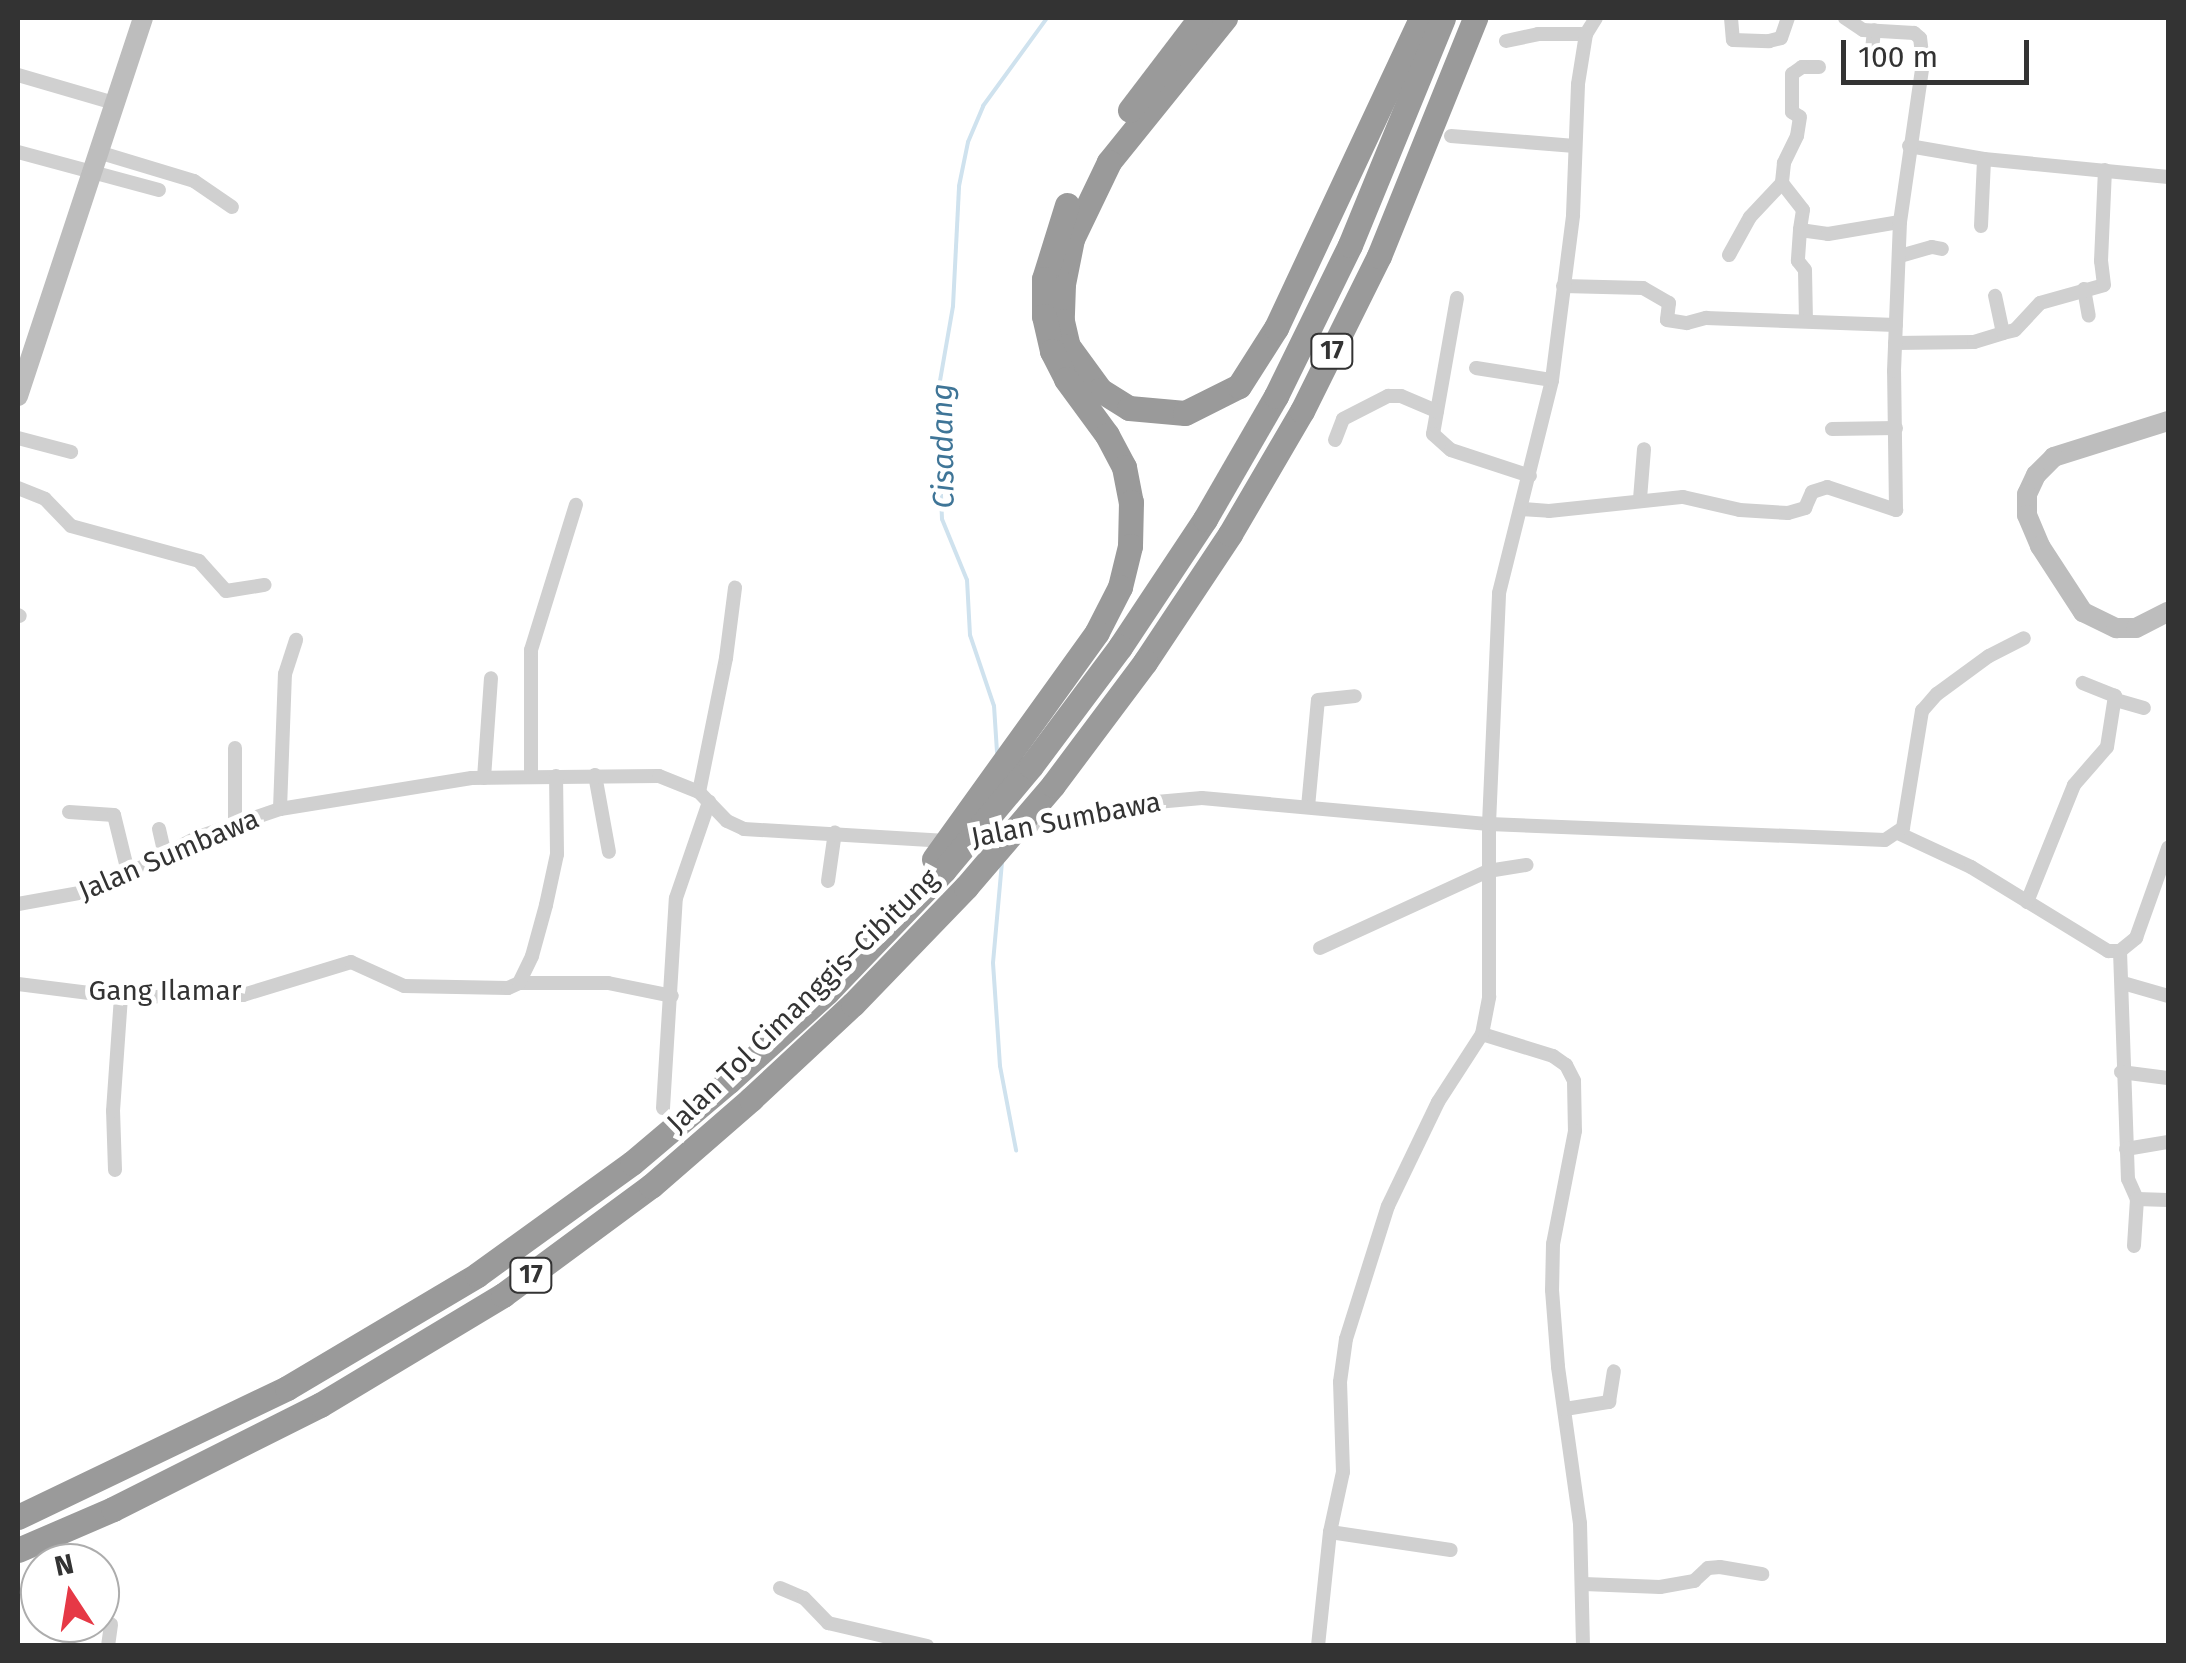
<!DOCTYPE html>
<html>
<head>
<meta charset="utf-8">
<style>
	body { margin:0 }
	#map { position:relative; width:2186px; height:1663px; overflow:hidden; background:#fff; font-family:"Fira Sans",sans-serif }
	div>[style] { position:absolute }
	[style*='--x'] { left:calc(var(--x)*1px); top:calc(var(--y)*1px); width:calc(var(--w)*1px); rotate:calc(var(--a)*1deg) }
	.stream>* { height:4px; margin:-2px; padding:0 2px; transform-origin:2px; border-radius:2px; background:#cfe2ee }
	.minor>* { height:14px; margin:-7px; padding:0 7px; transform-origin:7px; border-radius:7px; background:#d0d0d0 }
	.secondary>* { height:20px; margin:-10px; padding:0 10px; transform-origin:10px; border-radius:10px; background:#bdbdbd }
	.motorway>* { height:25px; margin:-12.5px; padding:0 12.5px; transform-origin:12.5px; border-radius:12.5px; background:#9a9a9a }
	.motorway-bridge>* { height:25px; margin:-12.5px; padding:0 12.5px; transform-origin:12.5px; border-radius:12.5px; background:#9a9a9a }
	span { translate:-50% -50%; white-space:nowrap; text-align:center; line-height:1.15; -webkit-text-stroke:10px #fff; paint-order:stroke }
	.shield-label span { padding:2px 8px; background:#fff; border:2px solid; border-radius:8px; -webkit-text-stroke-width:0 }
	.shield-label { font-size:25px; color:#333; font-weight:700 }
	.street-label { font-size:28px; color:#333 }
	.water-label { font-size:30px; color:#3f7597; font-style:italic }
	.frame { position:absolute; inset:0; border:20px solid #333; pointer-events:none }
	.north { position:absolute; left:20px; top:1543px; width:100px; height:100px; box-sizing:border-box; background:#fff; border:2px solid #adadad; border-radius:50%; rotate:348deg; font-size:28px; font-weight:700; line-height:40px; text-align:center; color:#333 }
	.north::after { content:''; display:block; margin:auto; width:35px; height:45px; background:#e63946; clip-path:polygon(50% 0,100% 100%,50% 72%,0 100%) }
	.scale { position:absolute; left:1841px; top:40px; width:188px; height:45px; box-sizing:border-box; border:5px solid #333; border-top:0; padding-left:12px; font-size:30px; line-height:35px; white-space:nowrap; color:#333; -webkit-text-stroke:8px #fff; paint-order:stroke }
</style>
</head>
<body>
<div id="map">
	<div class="stream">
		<i style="--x:997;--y:752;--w:46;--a:-93.7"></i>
		<i style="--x:994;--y:706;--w:75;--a:-108.7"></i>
		<i style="--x:970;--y:635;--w:55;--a:-93.1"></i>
		<i style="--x:967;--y:580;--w:66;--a:-112.3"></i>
		<i style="--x:942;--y:519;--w:121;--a:-92.4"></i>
		<i style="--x:937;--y:398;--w:93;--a:-80.1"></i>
		<i style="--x:953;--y:306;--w:120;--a:-87.1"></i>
		<i style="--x:959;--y:186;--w:45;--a:-78.4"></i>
		<i style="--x:968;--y:142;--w:39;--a:-67"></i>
		<i style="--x:983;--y:106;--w:109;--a:-54"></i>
		<i style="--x:1002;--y:862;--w:101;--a:95.1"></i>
		<i style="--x:993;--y:963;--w:103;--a:86.1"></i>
		<i style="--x:1000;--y:1066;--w:86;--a:79.2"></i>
	</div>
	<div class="minor">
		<i style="--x:1731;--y:18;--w:22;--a:85"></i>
		<i style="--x:1733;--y:40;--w:36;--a:2"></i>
		<i style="--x:1769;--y:41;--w:12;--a:-14"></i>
		<i style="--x:1781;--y:38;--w:21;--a:-71"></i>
		<i style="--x:1506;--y:41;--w:33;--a:-12"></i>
		<i style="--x:1538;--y:34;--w:48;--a:0"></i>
		<i style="--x:1871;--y:59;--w:29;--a:-84"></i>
		<i style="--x:1819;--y:67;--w:17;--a:180"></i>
		<i style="--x:1802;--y:67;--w:12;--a:145"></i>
		<i style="--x:1792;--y:74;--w:38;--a:90"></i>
		<i style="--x:1792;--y:112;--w:9;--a:32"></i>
		<i style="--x:1800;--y:117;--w:19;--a:99"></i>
		<i style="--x:1797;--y:136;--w:30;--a:116"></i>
		<i style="--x:1784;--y:163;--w:20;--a:96"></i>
		<i style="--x:1782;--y:183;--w:34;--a:52"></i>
		<i style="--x:1803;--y:210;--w:20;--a:99"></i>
		<i style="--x:1800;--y:230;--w:28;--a:8"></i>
		<i style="--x:1828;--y:234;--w:73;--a:-9.5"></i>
		<i style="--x:18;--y:75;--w:100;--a:16.3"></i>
		<i style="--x:1451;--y:136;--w:124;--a:4.6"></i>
		<i style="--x:1909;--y:146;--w:76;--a:9.8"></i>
		<i style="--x:1984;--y:159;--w:185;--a:5.6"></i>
		<i style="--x:18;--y:152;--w:146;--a:15.1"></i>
		<i style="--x:98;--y:152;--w:100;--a:16.8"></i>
		<i style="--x:194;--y:181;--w:46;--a:34.4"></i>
		<i style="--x:1981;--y:226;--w:67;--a:-87.4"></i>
		<i style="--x:1800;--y:230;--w:31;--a:94"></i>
		<i style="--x:1798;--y:261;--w:11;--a:52"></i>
		<i style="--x:1805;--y:270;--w:51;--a:88.9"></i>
		<i style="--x:1729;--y:255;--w:43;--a:-61.1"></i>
		<i style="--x:1750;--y:217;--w:47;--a:-46.7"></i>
		<i style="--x:1900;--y:256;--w:33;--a:-16"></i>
		<i style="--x:1932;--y:247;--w:10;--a:11"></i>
		<i style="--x:1563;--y:286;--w:80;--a:1.4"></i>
		<i style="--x:1643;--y:288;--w:30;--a:30"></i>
		<i style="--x:1669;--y:303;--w:17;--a:97"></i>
		<i style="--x:1667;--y:320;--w:20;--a:9"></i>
		<i style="--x:1687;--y:323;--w:20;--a:-15"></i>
		<i style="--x:1706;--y:318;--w:190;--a:2.1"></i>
		<i style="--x:2084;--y:289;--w:27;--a:80"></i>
		<i style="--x:1457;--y:298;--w:138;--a:100"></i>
		<i style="--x:1433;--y:434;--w:24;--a:42"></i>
		<i style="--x:1451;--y:450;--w:83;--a:18.2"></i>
		<i style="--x:2003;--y:333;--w:12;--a:-14"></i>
		<i style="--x:2015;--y:330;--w:37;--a:-47"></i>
		<i style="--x:2040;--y:303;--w:66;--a:-15.7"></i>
		<i style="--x:2104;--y:285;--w:24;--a:-97"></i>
		<i style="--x:2101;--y:261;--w:91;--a:-87.5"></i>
		<i style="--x:1895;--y:343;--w:79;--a:-0.7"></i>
		<i style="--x:1974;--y:342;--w:30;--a:-17"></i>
		<i style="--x:2003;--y:333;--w:38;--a:-102"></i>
		<i style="--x:1476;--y:368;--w:77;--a:9"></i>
		<i style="--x:1832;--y:429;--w:64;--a:-0.9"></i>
		<i style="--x:18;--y:438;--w:55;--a:14.8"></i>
		<i style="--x:1335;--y:440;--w:22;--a:-69"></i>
		<i style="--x:1343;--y:419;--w:51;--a:-27.1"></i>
		<i style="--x:1388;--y:396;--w:13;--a:0"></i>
		<i style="--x:1401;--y:396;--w:39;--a:23"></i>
		<i style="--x:18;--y:488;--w:29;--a:22"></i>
		<i style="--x:45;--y:499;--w:37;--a:46"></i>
		<i style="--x:71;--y:526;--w:133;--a:15.3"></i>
		<i style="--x:199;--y:561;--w:40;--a:48"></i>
		<i style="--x:226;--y:591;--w:39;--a:-9"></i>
		<i style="--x:1640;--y:499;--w:50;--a:-85.4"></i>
		<i style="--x:1522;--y:509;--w:27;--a:4"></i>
		<i style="--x:1549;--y:511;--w:135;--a:-6"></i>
		<i style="--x:1683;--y:497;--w:58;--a:12.8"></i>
		<i style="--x:1740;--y:510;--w:48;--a:3.6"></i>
		<i style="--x:1788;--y:513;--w:18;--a:-16"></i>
		<i style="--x:1805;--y:508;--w:17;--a:-66"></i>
		<i style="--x:1812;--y:492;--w:16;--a:-18"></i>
		<i style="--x:1827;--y:487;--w:73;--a:18.4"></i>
		<i style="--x:1896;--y:510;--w:139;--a:-90.8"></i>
		<i style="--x:1894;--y:371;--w:149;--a:-87.7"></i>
		<i style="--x:1900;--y:222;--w:162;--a:-81.8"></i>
		<i style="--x:1923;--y:62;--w:24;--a:-97"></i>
		<i style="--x:1920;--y:38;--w:8;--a:-140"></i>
		<i style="--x:1914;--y:33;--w:51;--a:-176.6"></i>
		<i style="--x:1863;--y:30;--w:22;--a:-146"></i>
		<i style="--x:18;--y:615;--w:2;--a:27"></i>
		<i style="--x:2116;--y:700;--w:29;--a:16"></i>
		<i style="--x:595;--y:775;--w:78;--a:79.7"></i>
		<i style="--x:531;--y:777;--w:127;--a:-90"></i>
		<i style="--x:531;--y:650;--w:152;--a:-72.8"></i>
		<i style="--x:484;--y:778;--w:100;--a:-86"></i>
		<i style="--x:699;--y:792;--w:137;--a:-78.6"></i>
		<i style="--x:726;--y:658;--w:71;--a:-82.7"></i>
		<i style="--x:1308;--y:807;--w:107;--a:-84.7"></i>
		<i style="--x:1318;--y:700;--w:37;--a:-6"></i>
		<i style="--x:280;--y:809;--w:135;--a:-87.9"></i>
		<i style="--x:285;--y:674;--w:36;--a:-72"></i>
		<i style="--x:69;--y:812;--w:45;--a:3.8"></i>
		<i style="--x:114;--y:815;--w:63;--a:76.2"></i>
		<i style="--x:235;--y:824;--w:76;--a:-90"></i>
		<i style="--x:159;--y:829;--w:27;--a:77"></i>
		<i style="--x:1900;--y:834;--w:78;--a:24.9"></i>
		<i style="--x:1971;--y:867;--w:161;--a:31.5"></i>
		<i style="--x:2108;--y:951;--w:12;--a:0"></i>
		<i style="--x:2120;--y:951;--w:21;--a:-39"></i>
		<i style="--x:2136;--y:938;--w:96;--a:-70.4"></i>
		<i style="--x:973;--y:839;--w:176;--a:-11.8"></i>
		<i style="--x:1145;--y:803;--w:57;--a:-5"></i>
		<i style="--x:1202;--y:798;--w:288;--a:5.2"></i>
		<i style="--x:1489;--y:824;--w:396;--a:2.3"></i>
		<i style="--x:1885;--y:840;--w:22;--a:-34"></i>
		<i style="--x:1903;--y:828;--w:119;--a:-80.8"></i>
		<i style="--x:1922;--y:711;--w:23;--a:-49"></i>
		<i style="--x:1937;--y:694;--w:64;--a:-36.2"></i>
		<i style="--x:1989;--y:656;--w:39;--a:-27"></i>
		<i style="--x:828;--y:881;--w:49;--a:-81.9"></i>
		<i style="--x:2027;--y:902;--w:126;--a:-68.1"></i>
		<i style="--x:2074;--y:785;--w:50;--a:-49"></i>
		<i style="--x:2107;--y:747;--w:52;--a:-81.1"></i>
		<i style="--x:2115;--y:696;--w:35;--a:-158"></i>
		<i style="--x:18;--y:904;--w:84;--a:-10.2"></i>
		<i style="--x:101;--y:889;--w:110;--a:-28.2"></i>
		<i style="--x:198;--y:837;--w:87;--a:-18.9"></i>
		<i style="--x:280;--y:809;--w:194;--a:-9.2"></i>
		<i style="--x:472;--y:778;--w:187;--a:-0.6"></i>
		<i style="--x:659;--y:776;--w:43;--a:21.8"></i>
		<i style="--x:699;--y:792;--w:40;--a:46"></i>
		<i style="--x:727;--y:821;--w:19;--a:25"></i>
		<i style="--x:744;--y:829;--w:203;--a:3.4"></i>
		<i style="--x:1320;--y:948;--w:185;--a:-24.6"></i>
		<i style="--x:1488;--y:871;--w:39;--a:-9"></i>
		<i style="--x:2120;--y:951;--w:228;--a:88"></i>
		<i style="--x:2128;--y:1179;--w:22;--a:66"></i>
		<i style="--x:2137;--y:1199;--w:47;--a:93.7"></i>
		<i style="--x:519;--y:983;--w:89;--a:0"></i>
		<i style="--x:608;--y:983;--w:65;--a:11.5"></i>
		<i style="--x:2123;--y:983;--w:47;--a:16.1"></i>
		<i style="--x:18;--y:984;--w:104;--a:7.2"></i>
		<i style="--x:121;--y:997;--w:122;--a:-0.9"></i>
		<i style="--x:243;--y:995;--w:113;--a:-17"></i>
		<i style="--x:351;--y:962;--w:58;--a:24.4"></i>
		<i style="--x:404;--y:986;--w:104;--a:1.1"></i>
		<i style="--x:508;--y:988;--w:12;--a:-24"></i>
		<i style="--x:519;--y:983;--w:30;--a:-64"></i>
		<i style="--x:532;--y:956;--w:53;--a:-74.6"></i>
		<i style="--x:546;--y:905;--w:52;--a:-77.8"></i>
		<i style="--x:557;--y:854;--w:78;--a:-90.7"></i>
		<i style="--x:1482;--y:1034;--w:74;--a:17.2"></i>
		<i style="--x:1553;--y:1056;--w:16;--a:35"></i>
		<i style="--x:1566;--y:1065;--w:18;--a:63"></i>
		<i style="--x:1574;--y:1081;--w:50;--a:88.9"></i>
		<i style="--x:1575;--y:1131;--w:115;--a:101"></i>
		<i style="--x:1553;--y:1244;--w:46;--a:91.2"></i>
		<i style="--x:1552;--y:1290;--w:77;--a:85.5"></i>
		<i style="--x:1558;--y:1367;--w:158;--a:82"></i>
		<i style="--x:1580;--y:1523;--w:123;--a:88.6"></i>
		<i style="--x:2121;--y:1072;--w:47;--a:7.3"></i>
		<i style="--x:663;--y:1108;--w:210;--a:-86.5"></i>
		<i style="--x:676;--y:898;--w:102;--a:-71"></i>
		<i style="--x:2126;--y:1149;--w:43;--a:-9.5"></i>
		<i style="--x:115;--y:1170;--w:59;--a:-91.9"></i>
		<i style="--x:113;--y:1111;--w:114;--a:-86"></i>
		<i style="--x:2137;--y:1199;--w:31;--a:2"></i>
		<i style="--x:1565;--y:1409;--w:45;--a:-9"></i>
		<i style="--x:1609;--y:1402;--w:31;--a:-81"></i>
		<i style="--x:1330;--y:1532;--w:122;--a:8.5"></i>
		<i style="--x:1584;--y:1584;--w:76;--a:2.3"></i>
		<i style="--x:1660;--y:1587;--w:35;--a:-10"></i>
		<i style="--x:1694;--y:1581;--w:19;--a:-43"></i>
		<i style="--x:1708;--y:1568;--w:12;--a:-5"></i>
		<i style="--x:1720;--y:1567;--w:43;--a:9.5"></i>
		<i style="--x:780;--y:1588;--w:26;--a:23"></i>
		<i style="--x:804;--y:1598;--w:35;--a:46"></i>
		<i style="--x:828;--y:1623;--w:102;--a:13.1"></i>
		<i style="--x:108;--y:1646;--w:22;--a:-82"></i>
		<i style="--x:1318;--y:1646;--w:115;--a:-84"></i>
		<i style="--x:1330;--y:1532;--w:61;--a:-77.8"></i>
		<i style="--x:1343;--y:1472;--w:90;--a:-91.9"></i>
		<i style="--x:1340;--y:1382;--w:43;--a:-82.1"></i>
		<i style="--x:1346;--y:1339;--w:139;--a:-72.5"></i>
		<i style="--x:1388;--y:1206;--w:115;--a:-64.3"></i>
		<i style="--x:1438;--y:1102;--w:81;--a:-57.1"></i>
		<i style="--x:1482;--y:1034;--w:38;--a:-79"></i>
		<i style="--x:1489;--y:997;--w:173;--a:-90"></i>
		<i style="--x:1489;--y:824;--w:231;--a:-87.5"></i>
		<i style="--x:1499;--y:593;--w:219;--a:-76"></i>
		<i style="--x:1552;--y:380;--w:166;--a:-82.7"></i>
		<i style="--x:1573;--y:215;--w:131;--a:-87.8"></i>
		<i style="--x:1578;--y:84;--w:51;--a:-80.9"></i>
		<i style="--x:1586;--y:34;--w:19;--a:-58"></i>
	</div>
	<div class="secondary">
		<i style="--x:18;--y:396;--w:398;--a:-71.7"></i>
		<i style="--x:2168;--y:421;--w:120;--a:162.5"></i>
		<i style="--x:2054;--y:457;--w:25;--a:135"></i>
		<i style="--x:2036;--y:475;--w:21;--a:115"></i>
		<i style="--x:2027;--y:494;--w:21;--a:90"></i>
		<i style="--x:2027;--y:515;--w:34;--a:67"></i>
		<i style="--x:2040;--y:546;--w:79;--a:56.9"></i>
		<i style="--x:2083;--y:612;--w:37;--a:26"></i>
		<i style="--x:2116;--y:628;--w:20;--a:0"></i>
		<i style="--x:2136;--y:628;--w:36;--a:-27"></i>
	</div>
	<div class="motorway">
		<i style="--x:1225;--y:18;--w:185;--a:128.9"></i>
		<i style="--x:1109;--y:162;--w:85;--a:115.7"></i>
		<i style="--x:1072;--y:239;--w:46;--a:101.3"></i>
		<i style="--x:1063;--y:284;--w:37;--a:92"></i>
		<i style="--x:1062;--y:321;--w:26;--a:77"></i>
		<i style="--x:1068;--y:346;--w:54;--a:54"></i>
		<i style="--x:1100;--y:390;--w:34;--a:32"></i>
		<i style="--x:1129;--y:408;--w:56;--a:5.1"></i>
		<i style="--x:1185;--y:413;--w:60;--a:-26.6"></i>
		<i style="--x:1239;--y:386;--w:69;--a:-57.5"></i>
		<i style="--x:1276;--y:328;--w:342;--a:-64.9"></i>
		<i style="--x:1130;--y:110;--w:116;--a:-52.7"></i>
		<i style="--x:1067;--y:205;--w:77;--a:107.3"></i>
		<i style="--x:1044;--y:279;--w:37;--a:90"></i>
		<i style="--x:1044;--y:316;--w:36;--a:77"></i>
		<i style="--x:1052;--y:351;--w:31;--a:63"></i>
		<i style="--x:1066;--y:379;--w:69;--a:53.8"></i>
		<i style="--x:1107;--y:435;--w:36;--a:62"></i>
		<i style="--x:1124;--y:467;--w:36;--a:79"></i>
		<i style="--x:1131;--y:502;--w:44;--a:91.3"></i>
		<i style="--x:1130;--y:546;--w:42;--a:103.7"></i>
		<i style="--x:1120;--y:587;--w:51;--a:117.1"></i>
		<i style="--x:1120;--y:647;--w:154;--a:-56.4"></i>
		<i style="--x:1205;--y:519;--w:142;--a:-60"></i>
		<i style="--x:1276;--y:396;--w:168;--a:-63.9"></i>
		<i style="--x:1350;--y:245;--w:245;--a:-67.7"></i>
		<i style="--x:1145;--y:662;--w:154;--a:-56.4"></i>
		<i style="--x:1230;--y:534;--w:143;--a:-59.7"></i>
		<i style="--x:1302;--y:411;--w:173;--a:-63.6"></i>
		<i style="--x:1379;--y:256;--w:257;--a:-68"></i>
		<i style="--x:18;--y:1517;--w:298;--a:-25.6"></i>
		<i style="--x:287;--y:1388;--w:221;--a:-30.7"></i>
		<i style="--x:477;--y:1275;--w:191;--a:-35.9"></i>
		<i style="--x:632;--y:1163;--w:127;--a:-40.2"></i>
		<i style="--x:729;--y:1081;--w:132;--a:-42.2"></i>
		<i style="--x:827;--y:992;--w:169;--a:-46.2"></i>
		<i style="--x:18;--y:1550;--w:103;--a:-23.3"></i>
		<i style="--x:113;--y:1509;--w:232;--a:-26.7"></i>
		<i style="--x:320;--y:1405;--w:214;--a:-31"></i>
		<i style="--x:503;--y:1295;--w:184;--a:-36.4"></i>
		<i style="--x:651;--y:1186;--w:133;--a:-41"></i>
		<i style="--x:751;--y:1099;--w:139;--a:-43"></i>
		<i style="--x:853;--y:1004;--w:163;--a:-46"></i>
	</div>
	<div class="motorway-bridge">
		<i style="--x:934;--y:859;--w:279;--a:-54.3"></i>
		<i style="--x:944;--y:870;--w:136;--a:-50.1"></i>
		<i style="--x:1031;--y:766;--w:149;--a:-53.2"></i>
		<i style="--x:966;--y:887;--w:134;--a:-49.5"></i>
		<i style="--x:1053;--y:785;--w:154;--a:-53.2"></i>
	</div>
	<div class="shield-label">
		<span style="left:1332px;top:351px">17</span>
		<span style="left:531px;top:1275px">17</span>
	</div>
	<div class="street-label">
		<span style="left:1066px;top:820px;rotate:-11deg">Jalan Sumbawa</span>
		<span style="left:169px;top:855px;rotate:-23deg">Jalan Sumbawa</span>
		<span style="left:165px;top:991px">Gang Ilamar</span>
		<span style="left:803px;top:1001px;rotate:-44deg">Jalan Tol Cimanggis–Cibitung</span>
	</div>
	<div class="water-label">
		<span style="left:943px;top:446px;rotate:-91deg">Cisadang</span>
	</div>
	<div class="frame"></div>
	<div class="north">N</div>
	<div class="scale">100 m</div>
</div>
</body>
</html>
